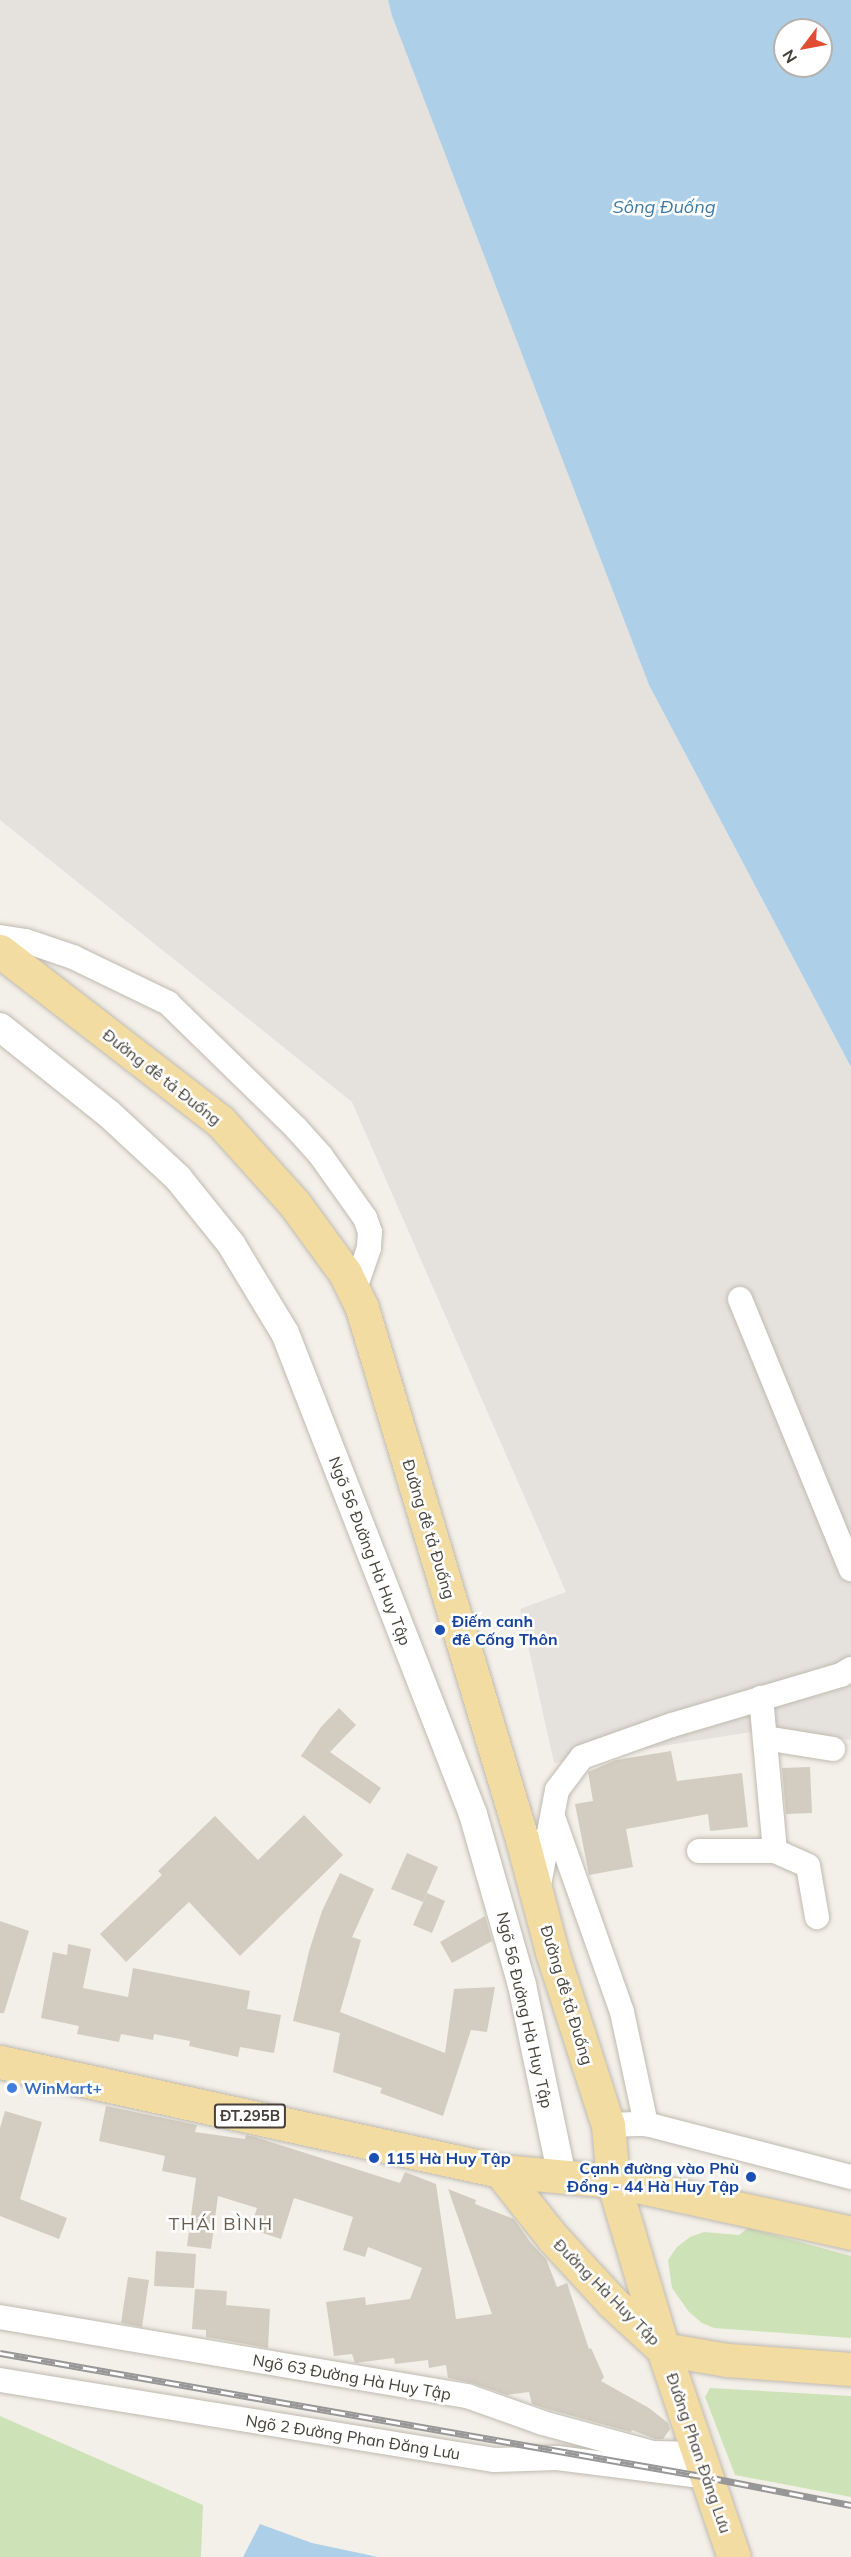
<!DOCTYPE html>
<html>
<head>
<meta charset="utf-8">
<style>
	body { margin:0 }
	#map { position:relative; width:851px; height:2557px; overflow:hidden; background:#f3f0e9; font-family:Mulish,sans-serif }
	div>[style] { position:absolute }
	[style*='--x'] { left:calc(var(--x)*1px); top:calc(var(--y)*1px); width:calc(var(--w)*1px); rotate:calc(var(--a)*1deg) }
	.industrial>* { inset:0; background:#e5e2de }
	.green>* { inset:0; background:#cee2b7 }
	.water>* { inset:0; background:#adcfe8 }
	.building>* { inset:0; background:#d3ccc0 }
	.roads { filter:drop-shadow(0 0 2px #c0bab0) drop-shadow(0 0 2px #c0bab0) }
	.minor>* { height:24px; margin:-12px; padding:0 12px; transform-origin:12px; border-radius:12px; background:#fff }
	.tertiary>* { height:28px; margin:-14px; padding:0 14px; transform-origin:14px; border-radius:14px; background:#fff }
	.primary>* { height:33px; margin:-16.5px; padding:0 16.5px; transform-origin:16.5px; border-radius:16.5px; background:#f3dca2 }
	.rail>* { height:7px; margin-top:-3.5px; transform-origin:0; background:repeating-linear-gradient(90deg,#fff 0 14px,#979797 0 28px); box-sizing:border-box; border-block:2px solid #979797 }
	.dots>* { width:16px; height:16px; translate:-50% -50%; box-sizing:border-box; border:3px solid #fff; border-radius:50% }
	span { translate:-50% -50%; white-space:nowrap; text-align:center; line-height:1.15; -webkit-text-stroke:5px #fff; paint-order:stroke }
	.shield-label span { padding:2px 4px; background:#fff; border:2px solid; border-radius:4px; -webkit-text-stroke-width:0 }
	.shield-label { font-size:15px; color:#454038; font-weight:700 }
	.street-label { font-size:16px; color:#454038 }
	.transit-label { font-size:16px; color:#164399; font-weight:700 }
	.left { translate:0 -50%; text-align:left }
	.right { translate:-100% -50%; text-align:right }
	.shop-label { font-size:16px; color:#366cbe; font-weight:700 }
	.water-label { font-size:18px; color:#3e79a5; font-style:italic }
	.neighbourhood-label { font-size:18px; color:#675e51; letter-spacing:1.5px }
	.north { position:absolute; left:773px; top:18px; width:60px; height:60px; box-sizing:border-box; background:#fff; border:2px solid #b5b3af; border-radius:50%; rotate:238deg; font-size:16px; font-weight:700; line-height:24px; text-align:center; color:#454038 }
	.north::after { content:''; display:block; margin:auto; width:21px; height:27px; background:#e14d32; clip-path:polygon(50% 0,100% 100%,50% 72%,0 100%) }
</style>
</head>
<body>
<div id="map">
	<div class="industrial">
		<i style="clip-path:polygon(0 0,388px 0,392px 16px,649px 685px,851px 1067px,851px 1740px,777px 1728px,554px 1763px,520px 1609px,566px 1592px,352px 1102px,0 820px)"></i>
	</div>
	<div class="green">
		<i style="clip-path:polygon(748px 2228px,851px 2256px,851px 2338px,714px 2328px,702px 2323px,689px 2312px,672px 2288px,668px 2260px,677px 2247px,690px 2237px,704px 2232px,739px 2235px)"></i>
		<i style="clip-path:polygon(710px 2388px,851px 2396px,851px 2497px,735px 2475px,705px 2397px)"></i>
		<i style="clip-path:polygon(0 2416px,203px 2505px,201px 2557px,0 2557px)"></i>
	</div>
	<div class="water">
		<i style="clip-path:polygon(evenodd,388px 0,851px 0,851px 1067px,649px 685px,392px 16px,388px 0,785px 30px,821px 30px,821px 66px,785px 66px,785px 30px)"></i>
		<i style="clip-path:polygon(260px 2524px,312px 2543px,378px 2557px,243px 2557px)"></i>
	</div>
	<div class="building">
		<i style="clip-path:polygon(339px 1708px,356px 1725px,330px 1752px,381px 1788px,370px 1804px,301px 1756px,321px 1727px)"></i>
		<i style="clip-path:polygon(671px 1751px,677px 1781px,742px 1773px,748px 1827px,710px 1831px,708px 1814px,626px 1829px,633px 1867px,589px 1875px,575px 1804px,593px 1801px,588px 1772px,616px 1760px)"></i>
		<i style="clip-path:polygon(810px 1767px,812px 1813px,786px 1814px,782px 1768px)"></i>
		<i style="clip-path:polygon(304px 1815px,343px 1855px,240px 1956px,189px 1902px,126px 1962px,100px 1934px,162px 1875px,158px 1871px,215px 1816px,258px 1860px)"></i>
		<i style="clip-path:polygon(407px 1853px,438px 1867px,423px 1902px,391px 1889px)"></i>
		<i style="clip-path:polygon(340px 1873px,374px 1889px,352px 1937px,361px 1940px,340px 2012px,445px 2053px,454px 1989px,495px 1987px,487px 2032px,471px 2030px,443px 2116px,380px 2093px,382px 2088px,333px 2072px,340px 2033px,293px 2021px,309px 1951px,322px 1911px)"></i>
		<i style="clip-path:polygon(427px 1893px,445px 1901px,432px 1933px,413px 1925px)"></i>
		<i style="clip-path:polygon(485px 1916px,492px 1941px,452px 1963px,440px 1942px)"></i>
		<i style="clip-path:polygon(0 1921px,29px 1931px,4px 2013px,0 2013px)"></i>
		<i style="clip-path:polygon(68px 1944px,91px 1949px,83px 1988px,128px 1997px,133px 1968px,250px 1991px,247px 2009px,281px 2015px,274px 2053px,240px 2047px,238px 2057px,189px 2046px,190px 2041px,154px 2034px,153px 2040px,121px 2034px,119px 2042px,77px 2034px,79px 2026px,41px 2018px,53px 1952px,67px 1955px)"></i>
		<i style="clip-path:polygon(106px 2106px,197px 2125px,195px 2132px,245px 2139px,246px 2135px,255px 2137px,400px 2183px,405px 2172px,436px 2184px,456px 2319px,492px 2314px,448px 2189px,476px 2200px,475px 2204px,514px 2219px,530px 2242px,546px 2259px,557px 2287px,567px 2283px,589px 2349px,591px 2348px,604px 2377px,601px 2381px,649px 2408px,668px 2423px,670px 2429px,663px 2439px,655px 2439px,632px 2430px,631px 2432px,547px 2409px,532px 2404px,529px 2392px,507px 2395px,472px 2383px,448px 2378px,446px 2365px,429px 2368px,428px 2360px,395px 2364px,394px 2358px,355px 2363px,352px 2354px,334px 2356px,326px 2302px,365px 2297px,366px 2305px,410px 2299px,422px 2268px,368px 2247px,365px 2257px,343px 2250px,353px 2217px,294px 2198px,281px 2239px,250px 2229px,257px 2208px,218px 2196px,211px 2249px,187px 2246px,196px 2178px,162px 2171px,165px 2156px,99px 2141px)"></i>
		<i style="clip-path:polygon(5px 2111px,42px 2122px,20px 2199px,67px 2218px,59px 2239px,0 2216px,0 2128px)"></i>
		<i style="clip-path:polygon(156px 2251px,196px 2254px,194px 2288px,154px 2286px)"></i>
		<i style="clip-path:polygon(128px 2277px,149px 2280px,142px 2327px,121px 2323px)"></i>
		<i style="clip-path:polygon(195px 2289px,227px 2291px,226px 2305px,270px 2309px,268px 2348px,206px 2337px,206px 2330px,192px 2329px)"></i>
	</div>
	<div class="roads">
		<div class="minor">
			<i style="--x:0;--y:937;--w:26;--a:9"></i>
			<i style="--x:26;--y:941;--w:50;--a:18.8"></i>
			<i style="--x:73;--y:957;--w:106;--a:25.8"></i>
			<i style="--x:168;--y:1003;--w:179;--a:44.3"></i>
			<i style="--x:296;--y:1128;--w:38;--a:48"></i>
			<i style="--x:321;--y:1156;--w:76;--a:54.6"></i>
			<i style="--x:365;--y:1218;--w:15;--a:70"></i>
			<i style="--x:370;--y:1232;--w:16;--a:94"></i>
			<i style="--x:369;--y:1248;--w:46;--a:109.2"></i>
			<i style="--x:740;--y:1299;--w:292;--a:67.7"></i>
			<i style="--x:765;--y:1738;--w:69;--a:9.2"></i>
			<i style="--x:553;--y:1817;--w:207;--a:70.5"></i>
			<i style="--x:622;--y:2012;--w:115;--a:77.9"></i>
			<i style="--x:699;--y:1851;--w:76;--a:0"></i>
			<i style="--x:775;--y:1851;--w:154;--a:-95.2"></i>
			<i style="--x:775;--y:1851;--w:36;--a:24"></i>
			<i style="--x:808;--y:1866;--w:52;--a:80"></i>
			<i style="--x:538;--y:1890;--w:102;--a:-79.2"></i>
			<i style="--x:557;--y:1790;--w:41;--a:-52.9"></i>
			<i style="--x:582;--y:1757;--w:96;--a:-19.6"></i>
			<i style="--x:672;--y:1725;--w:176;--a:-16.5"></i>
			<i style="--x:841;--y:1675;--w:12;--a:-31"></i>
			<i style="--x:608;--y:2125;--w:38;--a:-2"></i>
			<i style="--x:646;--y:2124;--w:212;--a:14.5"></i>
			<i style="--x:0;--y:2317;--w:474;--a:9.6"></i>
			<i style="--x:467;--y:2396;--w:81;--a:19.6"></i>
			<i style="--x:543;--y:2423;--w:114;--a:15.3"></i>
			<i style="--x:653;--y:2453;--w:46;--a:1.2"></i>
			<i style="--x:0;--y:2380;--w:500;--a:9.2"></i>
			<i style="--x:494;--y:2460;--w:63;--a:-1.8"></i>
			<i style="--x:557;--y:2458;--w:151;--a:7.2"></i>
		</div>
		<div class="tertiary">
			<i style="--x:0;--y:1027;--w:139;--a:38.6"></i>
			<i style="--x:109;--y:1114;--w:94;--a:42.8"></i>
			<i style="--x:178;--y:1178;--w:85;--a:51.2"></i>
			<i style="--x:231;--y:1244;--w:104;--a:58.8"></i>
			<i style="--x:285;--y:1333;--w:516;--a:68.65"></i>
			<i style="--x:473;--y:1814;--w:178;--a:74"></i>
			<i style="--x:522;--y:1985;--w:195;--a:78.2"></i>
		</div>
		<div class="primary">
			<i style="--x:0;--y:951;--w:279;--a:37.7"></i>
			<i style="--x:221;--y:1122;--w:109;--a:48"></i>
			<i style="--x:294;--y:1203;--w:87;--a:53.9"></i>
			<i style="--x:345;--y:1273;--w:39;--a:64"></i>
			<i style="--x:362;--y:1308;--w:555;--a:73.23"></i>
			<i style="--x:522;--y:1839;--w:117;--a:75.1"></i>
			<i style="--x:552;--y:1952;--w:182;--a:72.1"></i>
			<i style="--x:608;--y:2125;--w:56;--a:84.9"></i>
			<i style="--x:613;--y:2181;--w:175;--a:73.4"></i>
			<i style="--x:663;--y:2349;--w:220;--a:71.2"></i>
			<i style="--x:0;--y:2062;--w:512;--a:12.3"></i>
			<i style="--x:500;--y:2171;--w:113;--a:5.1"></i>
			<i style="--x:613;--y:2181;--w:244;--a:12.3"></i>
			<i style="--x:500;--y:2171;--w:85;--a:51.7"></i>
			<i style="--x:553;--y:2238;--w:87;--a:47.3"></i>
			<i style="--x:612;--y:2302;--w:69;--a:42.7"></i>
			<i style="--x:663;--y:2349;--w:65;--a:9.8"></i>
			<i style="--x:727;--y:2360;--w:124;--a:4.2"></i>
		</div>
	</div>
	<div class="rail">
		<i style="--x:0;--y:2353;--w:718;--a:9.95"></i>
		<i style="--x:707;--y:2477;--w:147;--a:11"></i>
	</div>
	<div class="dots">
		<i style="left:440px;top:1630px;background:#1a4fb4"></i>
		<i style="left:12px;top:2088px;background:#3f7fe0"></i>
		<i style="left:374px;top:2158px;background:#1a4fb4"></i>
		<i style="left:751px;top:2177px;background:#1a4fb4"></i>
	</div>
	<div class="shield-label">
		<span style="left:250px;top:2116px">ĐT.295B</span>
	</div>
	<div class="street-label">
		<span style="left:162px;top:1077px;rotate:38deg">Đường đê tả Đuống</span>
		<span style="left:429px;top:1529px;rotate:73deg">Đường đê tả Đuống</span>
		<span style="left:370px;top:1551px;rotate:69deg">Ngõ 56 Đường Hà Huy Tập</span>
		<span style="left:567px;top:1995px;rotate:73deg">Đường đê tả Đuống</span>
		<span style="left:525px;top:2010px;rotate:77deg">Ngõ 56 Đường Hà Huy Tập</span>
		<span style="left:607px;top:2292px;rotate:45deg">Đường Hà Huy Tập</span>
		<span style="left:352px;top:2377px;rotate:10deg">Ngõ 63 Đường Hà Huy Tập</span>
		<span style="left:353px;top:2437px;rotate:9deg">Ngõ 2 Đường Phan Đăng Lưu</span>
		<span style="left:699px;top:2453px;rotate:71deg">Đường Phan Đăng Lưu</span>
	</div>
	<div class="transit-label">
		<span class="left" style="left:452px;top:1630px">Điếm canh<br>đê Cống Thôn</span>
		<span class="left" style="left:386px;top:2158px">115 Hà Huy Tập</span>
		<span class="right" style="left:739px;top:2177px">Cạnh đường vào Phù<br>Đổng - 44 Hà Huy Tập</span>
	</div>
	<div class="shop-label">
		<span class="left" style="left:24px;top:2088px">WinMart+</span>
	</div>
	<div class="water-label">
		<span style="left:664px;top:207px">Sông Đuống</span>
	</div>
	<div class="neighbourhood-label">
		<span style="left:221px;top:2224px">THÁI BÌNH</span>
	</div>
	<div class="north">N</div>
</div>
</body>
</html>
